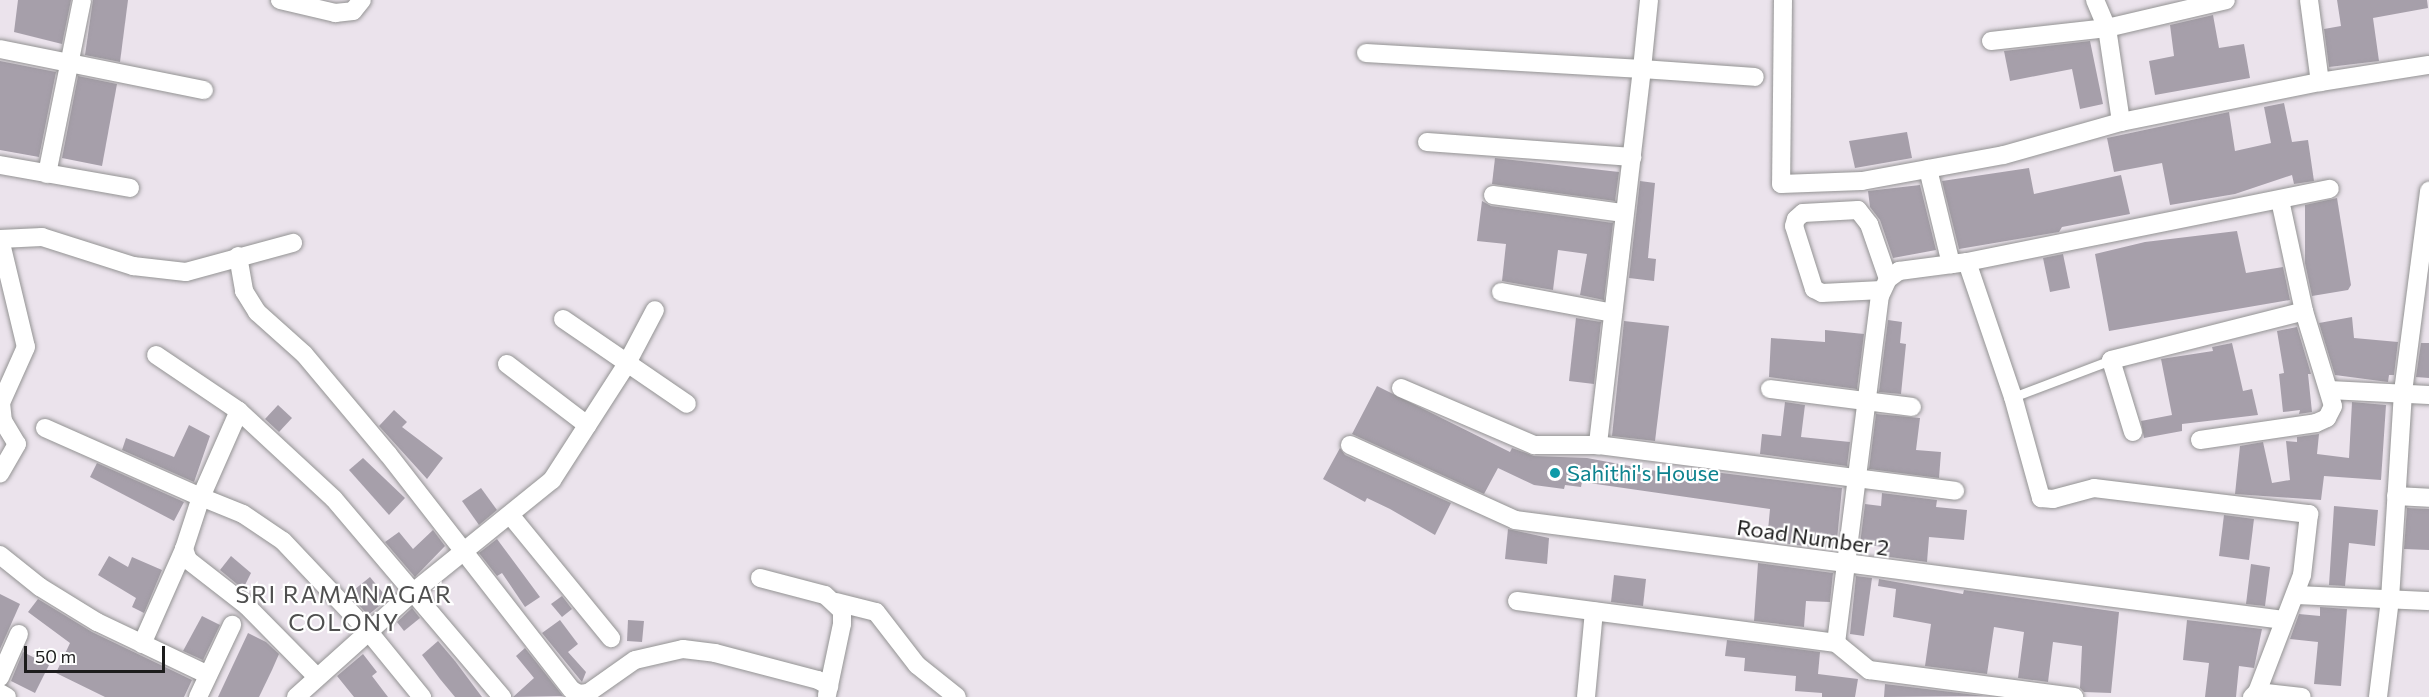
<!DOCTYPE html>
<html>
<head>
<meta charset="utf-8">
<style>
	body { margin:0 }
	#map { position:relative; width:2429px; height:697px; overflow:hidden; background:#ebe3ec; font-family:Commissioner,sans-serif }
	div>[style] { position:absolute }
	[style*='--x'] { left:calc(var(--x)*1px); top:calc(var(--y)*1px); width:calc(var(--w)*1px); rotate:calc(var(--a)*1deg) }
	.building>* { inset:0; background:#a69faa }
	.roads { filter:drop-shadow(0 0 2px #939393) drop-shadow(0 0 2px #939393) }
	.service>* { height:9px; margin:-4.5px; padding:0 4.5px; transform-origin:4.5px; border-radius:4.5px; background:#fff }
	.minor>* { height:18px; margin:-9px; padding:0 9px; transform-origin:9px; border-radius:9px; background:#fff }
	.dots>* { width:16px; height:16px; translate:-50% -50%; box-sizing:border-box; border:3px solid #fff; border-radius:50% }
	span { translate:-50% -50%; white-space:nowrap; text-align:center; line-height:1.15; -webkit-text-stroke:4.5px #fff; paint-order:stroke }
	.culture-label { font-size:22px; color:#0d838f }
	.left { translate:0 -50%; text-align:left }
	.street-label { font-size:22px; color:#1c1c1c }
	.neighbourhood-label { font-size:24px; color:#4f4f4f; letter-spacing:1.5px }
	.scale { position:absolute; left:24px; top:646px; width:141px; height:27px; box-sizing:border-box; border:3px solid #1c1c1c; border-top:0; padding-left:8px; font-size:18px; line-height:21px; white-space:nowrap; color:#1c1c1c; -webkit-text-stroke:4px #fff; paint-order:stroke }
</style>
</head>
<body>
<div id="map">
	<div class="building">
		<i style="clip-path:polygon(18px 0,71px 0,62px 44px,14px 32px)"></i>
		<i style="clip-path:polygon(93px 0,128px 0,120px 62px,85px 55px)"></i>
		<i style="clip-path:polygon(2337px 0,2427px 0,2428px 8px,2373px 18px,2379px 61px,2329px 67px,2324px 29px,2341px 26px)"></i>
		<i style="clip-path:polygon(2213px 15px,2219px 48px,2244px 44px,2250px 78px,2155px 95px,2149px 61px,2174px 56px,2170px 25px)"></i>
		<i style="clip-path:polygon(2090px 41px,2103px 104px,2080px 109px,2072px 69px,2010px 81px,2004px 51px)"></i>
		<i style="clip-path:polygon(0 61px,56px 72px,39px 157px,0 150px)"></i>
		<i style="clip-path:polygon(78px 76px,117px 84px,102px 166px,62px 158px)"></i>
		<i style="clip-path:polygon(2284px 103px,2292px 142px,2308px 140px,2314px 181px,2294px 184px,2292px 175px,2235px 194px,2170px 205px,2162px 163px,2114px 172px,2107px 138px,2229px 112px,2235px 151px,2271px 143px,2264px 107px)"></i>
		<i style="clip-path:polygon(1907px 132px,1912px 158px,1855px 168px,1849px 141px)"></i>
		<i style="clip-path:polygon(1495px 158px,1619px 172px,1615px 201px,1492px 184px)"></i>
		<i style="clip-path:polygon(2029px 168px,2034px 194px,2121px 175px,2130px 214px,2062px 227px,2059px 232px,1959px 249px,1942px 181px)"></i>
		<i style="clip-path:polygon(1640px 181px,1655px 183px,1648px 258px,1656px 259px,1654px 281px,1629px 278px)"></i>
		<i style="clip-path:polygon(1920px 185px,1936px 250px,1893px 258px,1880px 220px,1870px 207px,1868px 191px)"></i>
		<i style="clip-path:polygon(2337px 198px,2351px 285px,2348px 290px,2312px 296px,2305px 263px,2305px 205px)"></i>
		<i style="clip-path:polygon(1482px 201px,1491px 206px,1613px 223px,1604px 300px,1580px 295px,1587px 254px,1558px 250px,1553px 290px,1502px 281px,1506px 244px,1477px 241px)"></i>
		<i style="clip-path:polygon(2237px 231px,2246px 273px,2283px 267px,2290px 300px,2109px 331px,2095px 254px,2145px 242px)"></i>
		<i style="clip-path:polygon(2063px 254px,2070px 288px,2050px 292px,2043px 258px)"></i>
		<i style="clip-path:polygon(2352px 317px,2354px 338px,2398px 342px,2394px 375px,2389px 375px,2388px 382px,2335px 375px,2319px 323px)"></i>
		<i style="clip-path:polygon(1576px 318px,1601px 322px,1594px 384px,1569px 381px)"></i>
		<i style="clip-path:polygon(1888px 320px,1902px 322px,1900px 343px,1906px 344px,1901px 394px,1879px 392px)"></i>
		<i style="clip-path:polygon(1624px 321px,1669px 326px,1655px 441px,1612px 436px)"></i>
		<i style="clip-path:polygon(2297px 327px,2311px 374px,2308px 374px,2312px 412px,2299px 414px,2300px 410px,2283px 412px,2279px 374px,2284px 373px,2277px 331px)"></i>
		<i style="clip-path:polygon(1825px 330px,1864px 334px,1857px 389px,1769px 377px,1771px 338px,1825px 342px)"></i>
		<i style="clip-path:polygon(2232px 343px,2243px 391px,2252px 389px,2258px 415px,2182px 424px,2182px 431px,2144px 438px,2141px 421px,2172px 415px,2161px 359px,2213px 351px,2212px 347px)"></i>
		<i style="clip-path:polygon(2421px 343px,2429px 343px,2429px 378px,2416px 377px)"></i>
		<i style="clip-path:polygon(1377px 386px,1510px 452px,1512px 448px,1534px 456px,1587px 458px,1689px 477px,1690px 469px,1842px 488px,1836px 550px,1767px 541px,1770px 509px,1742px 505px,1582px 482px,1581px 487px,1565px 485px,1564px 489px,1534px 485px,1498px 468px,1484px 494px,1352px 434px)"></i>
		<i style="clip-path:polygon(1785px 402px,1805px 405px,1801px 437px,1850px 442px,1847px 466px,1760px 454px,1762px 434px,1781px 436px)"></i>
		<i style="clip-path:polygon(2352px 402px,2386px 405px,2381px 480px,2324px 476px,2321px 500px,2235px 494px,2240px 446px,2263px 442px,2272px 483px,2290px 480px,2286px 441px,2297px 442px,2297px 437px,2319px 434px,2317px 454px,2349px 458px)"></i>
		<i style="clip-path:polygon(278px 405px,292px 418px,279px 432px,265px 419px)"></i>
		<i style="clip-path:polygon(394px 410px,407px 422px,402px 427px,443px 458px,427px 479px,379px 426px)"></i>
		<i style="clip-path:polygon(1876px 414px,1920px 418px,1916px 450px,1941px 452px,1939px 478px,1869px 469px)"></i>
		<i style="clip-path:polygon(189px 425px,210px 436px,194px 482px,122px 450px,126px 438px,174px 457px)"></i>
		<i style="clip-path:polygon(1340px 448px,1345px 455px,1451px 503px,1435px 535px,1390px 509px,1367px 498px,1365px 502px,1323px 479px)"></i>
		<i style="clip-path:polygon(363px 458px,405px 498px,389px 515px,349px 470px)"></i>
		<i style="clip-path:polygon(97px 463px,184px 502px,174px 521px,90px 477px)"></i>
		<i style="clip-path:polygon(481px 488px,497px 510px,479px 525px,462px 501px)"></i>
		<i style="clip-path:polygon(1882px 493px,1937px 500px,1936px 507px,1967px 510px,1964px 540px,1929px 537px,1927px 562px,1882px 556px,1883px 547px,1860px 544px,1865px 504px,1881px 506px)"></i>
		<i style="clip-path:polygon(2334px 506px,2378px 510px,2375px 546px,2349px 543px,2345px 586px,2329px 585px)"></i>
		<i style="clip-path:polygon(2407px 508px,2429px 509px,2429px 550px,2404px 549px)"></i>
		<i style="clip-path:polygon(2224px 515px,2254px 519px,2249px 560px,2219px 556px)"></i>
		<i style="clip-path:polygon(1508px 529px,1549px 538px,1547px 564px,1505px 559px)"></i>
		<i style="clip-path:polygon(433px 530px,445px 546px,415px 577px,385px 542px,399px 532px,413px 549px)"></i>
		<i style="clip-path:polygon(497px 539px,540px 597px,525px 607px,502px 573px,497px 576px,479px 553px)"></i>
		<i style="clip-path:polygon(109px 556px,128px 567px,132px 557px,162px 570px,144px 613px,132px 607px,136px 598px,98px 575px)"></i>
		<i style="clip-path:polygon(231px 556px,251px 573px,243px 589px,220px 570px)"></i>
		<i style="clip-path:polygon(1758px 563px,1833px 573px,1830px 602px,1806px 601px,1804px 627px,1754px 621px)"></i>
		<i style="clip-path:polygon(2251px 564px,2270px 567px,2265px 606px,2246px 604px)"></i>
		<i style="clip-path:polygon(1614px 575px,1646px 579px,1643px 606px,1611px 602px)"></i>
		<i style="clip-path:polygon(1856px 576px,1872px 578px,1864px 636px,1850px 634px)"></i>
		<i style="clip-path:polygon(370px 577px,388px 599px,368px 615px,349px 594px)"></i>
		<i style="clip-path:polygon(1879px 579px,1963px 594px,1964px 590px,2119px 612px,2111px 693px,2084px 692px,2080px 688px,2082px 646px,2053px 642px,2048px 682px,2018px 678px,2024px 632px,1994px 627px,1987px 674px,1925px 666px,1931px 624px,1893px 617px,1896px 589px,1878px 586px)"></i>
		<i style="clip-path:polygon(0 594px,20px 604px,0 649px)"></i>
		<i style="clip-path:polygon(562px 596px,572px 609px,562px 617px,551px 604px)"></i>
		<i style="clip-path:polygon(38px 599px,92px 632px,192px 680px,184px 697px,105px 697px,56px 673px,70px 643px,28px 612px)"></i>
		<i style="clip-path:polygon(2320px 607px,2347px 609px,2341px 686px,2314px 684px,2318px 642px,2290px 639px,2299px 614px,2320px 616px)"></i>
		<i style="clip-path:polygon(412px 608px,420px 618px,404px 631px,397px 622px)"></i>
		<i style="clip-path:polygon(202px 616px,220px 625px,203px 660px,183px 651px)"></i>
		<i style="clip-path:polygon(560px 620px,578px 644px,568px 652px,586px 672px,582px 682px,542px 633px)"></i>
		<i style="clip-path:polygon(628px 620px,644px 621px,642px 642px,627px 641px)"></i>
		<i style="clip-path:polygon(2187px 620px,2262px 629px,2254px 668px,2239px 666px,2236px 697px,2205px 697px,2209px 663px,2183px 660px)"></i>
		<i style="clip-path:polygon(248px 633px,266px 642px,279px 654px,272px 670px,259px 697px,218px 697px)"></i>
		<i style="clip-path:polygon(1727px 640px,1820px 652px,1818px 674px,1858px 679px,1855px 697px,1822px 697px,1822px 693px,1795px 691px,1796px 676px,1744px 671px,1745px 658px,1725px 656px)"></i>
		<i style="clip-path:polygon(438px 641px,455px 661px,482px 697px,455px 697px,440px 679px,422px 655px)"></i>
		<i style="clip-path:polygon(525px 648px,563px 696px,513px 697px,534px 678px,516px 656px)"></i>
		<i style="clip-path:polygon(23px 652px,49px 665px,35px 693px,11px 681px)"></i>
		<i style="clip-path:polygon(363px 654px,377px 672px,372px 676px,388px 697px,354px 697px,337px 676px)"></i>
		<i style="clip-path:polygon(1885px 684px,1984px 696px,1884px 697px)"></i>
	</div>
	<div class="roads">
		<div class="service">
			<i style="--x:2013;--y:397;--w:105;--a:-20.7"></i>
		</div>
		<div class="minor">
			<i style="--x:280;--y:0;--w:57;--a:13.3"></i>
			<i style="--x:335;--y:13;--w:18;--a:-6"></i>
			<i style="--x:353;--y:11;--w:14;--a:-51"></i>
			<i style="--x:1649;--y:0;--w:69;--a:95.8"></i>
			<i style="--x:1642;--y:69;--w:113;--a:4"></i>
			<i style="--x:1783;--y:0;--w:184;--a:90.6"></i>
			<i style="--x:1781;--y:184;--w:81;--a:-2.1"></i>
			<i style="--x:1862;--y:181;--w:144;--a:-10.4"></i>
			<i style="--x:2004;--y:155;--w:122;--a:-15.8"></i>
			<i style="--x:2121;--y:122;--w:203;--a:-11.4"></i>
			<i style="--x:2320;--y:82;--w:110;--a:-8.9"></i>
			<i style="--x:2095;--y:0;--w:30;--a:67"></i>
			<i style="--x:2107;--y:28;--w:95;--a:81.5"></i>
			<i style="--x:2309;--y:0;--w:83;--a:82.4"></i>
			<i style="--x:1991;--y:41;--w:117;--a:-6.4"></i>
			<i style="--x:2107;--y:28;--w:122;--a:-13.2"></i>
			<i style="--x:0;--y:49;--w:208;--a:11.4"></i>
			<i style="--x:1366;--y:53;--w:276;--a:3.3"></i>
			<i style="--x:1642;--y:69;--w:379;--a:96.7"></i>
			<i style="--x:1598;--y:445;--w:360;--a:7.3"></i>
			<i style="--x:1427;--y:142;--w:206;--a:4.2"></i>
			<i style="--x:0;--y:165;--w:132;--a:10"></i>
			<i style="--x:1928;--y:169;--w:98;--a:76.4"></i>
			<i style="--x:47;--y:174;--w:177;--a:-78.6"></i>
			<i style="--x:1493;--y:195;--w:130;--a:7.9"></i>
			<i style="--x:0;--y:239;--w:42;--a:-2.7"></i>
			<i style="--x:42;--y:237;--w:96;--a:17.7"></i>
			<i style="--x:133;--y:266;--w:53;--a:6.5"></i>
			<i style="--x:186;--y:272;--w:111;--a:-15.2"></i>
			<i style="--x:0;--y:239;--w:111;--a:76.5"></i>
			<i style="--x:26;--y:347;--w:61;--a:114.1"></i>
			<i style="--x:1;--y:403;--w:18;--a:84"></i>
			<i style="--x:3;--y:421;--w:27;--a:59"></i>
			<i style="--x:17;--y:444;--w:34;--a:120"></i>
			<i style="--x:238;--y:256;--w:36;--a:80"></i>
			<i style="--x:244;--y:291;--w:25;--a:58"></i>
			<i style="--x:257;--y:312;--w:63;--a:41.8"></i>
			<i style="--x:304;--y:354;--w:131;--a:50"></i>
			<i style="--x:388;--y:454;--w:299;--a:52.1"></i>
			<i style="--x:572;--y:690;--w:8;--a:30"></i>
			<i style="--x:579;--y:694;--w:9;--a:-6"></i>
			<i style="--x:588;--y:693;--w:57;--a:-35.1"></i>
			<i style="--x:635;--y:660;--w:49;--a:-12.9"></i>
			<i style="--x:683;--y:649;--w:32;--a:7"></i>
			<i style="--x:715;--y:653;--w:106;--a:14.7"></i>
			<i style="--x:818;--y:680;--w:13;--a:29"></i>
			<i style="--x:1967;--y:262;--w:143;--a:71.2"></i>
			<i style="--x:2013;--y:397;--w:105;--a:74.5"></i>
			<i style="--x:2041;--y:498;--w:12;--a:5"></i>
			<i style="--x:2053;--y:499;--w:42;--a:-15"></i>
			<i style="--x:2094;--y:488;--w:217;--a:6.9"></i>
			<i style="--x:2309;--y:514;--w:61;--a:96.5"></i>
			<i style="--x:2302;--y:575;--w:125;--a:111"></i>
			<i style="--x:1882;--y:290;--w:60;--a:177.1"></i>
			<i style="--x:1822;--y:293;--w:9;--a:-153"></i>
			<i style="--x:1814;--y:289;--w:66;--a:-107.6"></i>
			<i style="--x:1794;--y:226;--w:7;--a:-74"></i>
			<i style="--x:1796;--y:219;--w:9;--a:-41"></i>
			<i style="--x:1803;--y:213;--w:55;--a:-3.1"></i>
			<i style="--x:1858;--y:210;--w:18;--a:52"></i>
			<i style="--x:1869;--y:224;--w:58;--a:70.9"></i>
			<i style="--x:1501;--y:292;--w:114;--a:10.6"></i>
			<i style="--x:563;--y:319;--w:150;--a:34.4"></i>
			<i style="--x:507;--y:364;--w:101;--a:37.3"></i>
			<i style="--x:1401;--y:388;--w:145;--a:23.2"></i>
			<i style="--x:1534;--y:445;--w:64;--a:0"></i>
			<i style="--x:1770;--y:389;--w:143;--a:7.2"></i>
			<i style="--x:2329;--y:390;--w:100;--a:2.9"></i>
			<i style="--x:239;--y:411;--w:129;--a:42.8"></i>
			<i style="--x:334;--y:499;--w:260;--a:49.7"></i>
			<i style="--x:45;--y:428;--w:171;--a:23.9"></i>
			<i style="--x:201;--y:497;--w:94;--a:-66.2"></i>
			<i style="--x:239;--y:411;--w:100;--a:-146"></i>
			<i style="--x:2133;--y:432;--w:75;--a:-107"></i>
			<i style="--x:2111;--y:360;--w:199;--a:-14.2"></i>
			<i style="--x:2200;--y:440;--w:117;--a:-8.3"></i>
			<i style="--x:2316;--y:423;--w:12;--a:-24"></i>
			<i style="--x:2327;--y:418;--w:13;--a:-63"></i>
			<i style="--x:2333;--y:406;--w:99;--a:-107"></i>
			<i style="--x:2304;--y:311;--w:114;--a:-102.2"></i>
			<i style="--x:1350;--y:445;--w:181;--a:24.4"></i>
			<i style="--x:1515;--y:520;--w:775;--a:7.41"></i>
			<i style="--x:2396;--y:496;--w:33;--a:3"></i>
			<i style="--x:511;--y:516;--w:158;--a:50.7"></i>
			<i style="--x:0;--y:555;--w:51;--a:38.7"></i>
			<i style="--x:40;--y:587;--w:67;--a:31.6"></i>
			<i style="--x:97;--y:622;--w:123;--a:25.5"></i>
			<i style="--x:760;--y:578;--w:67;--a:14.7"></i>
			<i style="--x:825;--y:595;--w:23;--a:43"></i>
			<i style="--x:842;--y:611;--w:13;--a:90"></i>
			<i style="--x:842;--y:624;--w:73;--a:101.9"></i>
			<i style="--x:2295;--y:595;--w:134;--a:2.6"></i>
			<i style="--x:1517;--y:601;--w:322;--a:7.5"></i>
			<i style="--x:1836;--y:643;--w:43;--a:39.3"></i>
			<i style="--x:1869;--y:670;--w:207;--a:7.5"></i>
			<i style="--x:836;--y:602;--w:41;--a:14"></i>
			<i style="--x:876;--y:612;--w:67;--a:52.3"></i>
			<i style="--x:917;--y:665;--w:51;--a:38.7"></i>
			<i style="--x:1836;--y:643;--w:350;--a:-82.8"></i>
			<i style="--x:1880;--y:296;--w:19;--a:-65"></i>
			<i style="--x:1888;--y:279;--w:14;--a:-36"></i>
			<i style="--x:1899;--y:271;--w:69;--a:-7.5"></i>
			<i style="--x:1967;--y:262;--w:370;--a:-11.4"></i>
			<i style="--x:142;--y:644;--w:104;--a:-66.1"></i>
			<i style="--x:316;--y:676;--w:98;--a:-134.6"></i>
			<i style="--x:247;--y:606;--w:75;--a:-142.1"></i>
			<i style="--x:188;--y:560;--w:12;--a:-110"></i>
			<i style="--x:184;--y:549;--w:55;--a:-71.9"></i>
			<i style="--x:201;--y:497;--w:45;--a:22"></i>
			<i style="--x:243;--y:514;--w:48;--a:34"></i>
			<i style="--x:283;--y:541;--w:125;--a:46.6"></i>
			<i style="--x:369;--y:632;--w:84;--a:50.8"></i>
			<i style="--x:0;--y:677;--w:47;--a:-66.2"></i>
			<i style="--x:0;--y:693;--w:8;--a:30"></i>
			<i style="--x:198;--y:697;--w:80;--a:-64.7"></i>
			<i style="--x:296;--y:697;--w:156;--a:-41.9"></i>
			<i style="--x:412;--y:593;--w:180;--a:-38.9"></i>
			<i style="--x:552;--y:480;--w:137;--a:-57.2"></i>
			<i style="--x:626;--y:365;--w:62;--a:-62.2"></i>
			<i style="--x:1586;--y:697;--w:86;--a:-84.7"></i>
			<i style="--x:2252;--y:697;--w:7;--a:-45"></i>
			<i style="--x:2257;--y:692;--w:45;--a:6.3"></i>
			<i style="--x:2378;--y:697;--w:99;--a:-83"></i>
			<i style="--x:2390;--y:599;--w:207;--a:-86.4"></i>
			<i style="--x:2403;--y:392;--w:203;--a:-82.6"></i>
		</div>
	</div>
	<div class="dots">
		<i style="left:1555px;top:473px;background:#0f9aa8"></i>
	</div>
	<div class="culture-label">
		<span class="left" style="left:1567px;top:473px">Sahithi's House</span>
	</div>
	<div class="street-label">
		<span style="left:1813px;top:537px;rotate:8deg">Road Number 2</span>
	</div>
	<div class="neighbourhood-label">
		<span style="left:344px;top:608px">SRI RAMANAGAR<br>COLONY</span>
	</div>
	<div class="scale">50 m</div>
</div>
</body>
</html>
